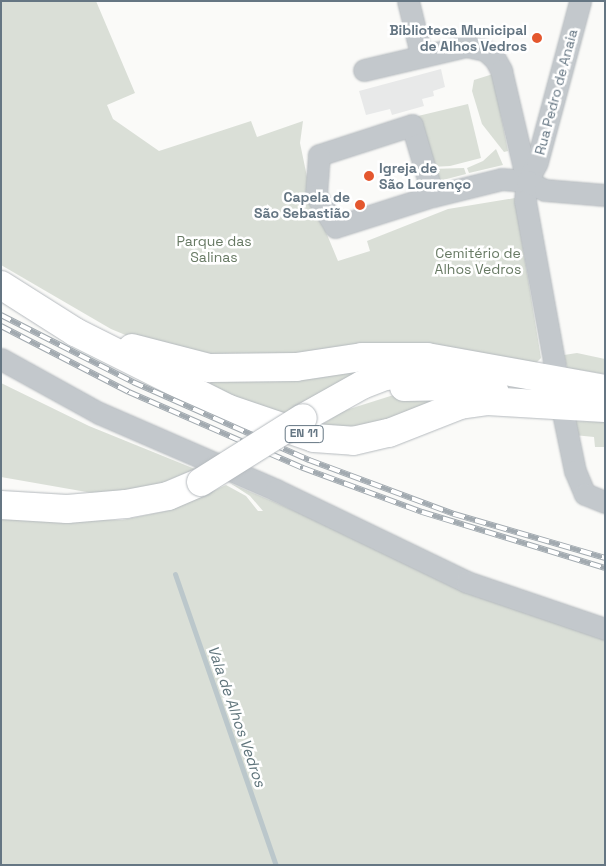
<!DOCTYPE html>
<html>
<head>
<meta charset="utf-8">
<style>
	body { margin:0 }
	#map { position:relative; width:606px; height:866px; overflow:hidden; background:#fafaf8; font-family:"Space Grotesk",sans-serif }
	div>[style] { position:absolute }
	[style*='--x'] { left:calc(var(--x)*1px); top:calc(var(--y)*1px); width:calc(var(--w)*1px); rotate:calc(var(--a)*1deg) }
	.built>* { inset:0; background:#e8e9e9 }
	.green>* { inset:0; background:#dadfd7 }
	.stream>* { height:5px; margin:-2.5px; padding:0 2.5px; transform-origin:2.5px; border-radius:2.5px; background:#bbc7cb }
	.roads { filter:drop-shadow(0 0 1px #b5babe) drop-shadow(0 0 1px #b5babe) }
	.minor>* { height:21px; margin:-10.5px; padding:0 10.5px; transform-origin:10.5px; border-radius:10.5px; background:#c3c8cc }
	.major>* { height:28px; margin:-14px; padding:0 14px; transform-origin:14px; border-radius:14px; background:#fff }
	.rail>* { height:5.5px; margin-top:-2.75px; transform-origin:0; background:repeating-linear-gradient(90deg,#fff 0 11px,#a2aab0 0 22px); box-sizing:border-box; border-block:1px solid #a2aab0 }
	.bridges { filter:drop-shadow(0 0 1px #b5babe) drop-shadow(0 0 1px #b5babe) }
	.major-bridge>* { height:28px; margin:-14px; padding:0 14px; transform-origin:14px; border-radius:14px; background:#fff }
	.dots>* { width:14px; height:14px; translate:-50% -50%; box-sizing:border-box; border:2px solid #fff; border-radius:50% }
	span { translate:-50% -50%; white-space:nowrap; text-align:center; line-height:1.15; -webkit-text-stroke:5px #fff; paint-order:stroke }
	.shield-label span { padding:1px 4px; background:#fff; border:1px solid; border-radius:4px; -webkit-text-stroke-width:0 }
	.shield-label { font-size:12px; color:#657683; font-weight:700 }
	.poi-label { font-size:14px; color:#657683; font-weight:700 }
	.right { translate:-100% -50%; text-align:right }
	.left { translate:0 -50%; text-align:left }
	.street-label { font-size:14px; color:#657683 }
	.park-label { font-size:14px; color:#687a64 }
	.water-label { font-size:15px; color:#60757c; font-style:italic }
	.frame { position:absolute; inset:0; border:2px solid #657683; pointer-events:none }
</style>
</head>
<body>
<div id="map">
	<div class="built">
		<i style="clip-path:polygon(441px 69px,445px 87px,433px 91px,434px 96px,422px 99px,424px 106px,392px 115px,390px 109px,366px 115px,359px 91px)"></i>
	</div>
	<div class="green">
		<i style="clip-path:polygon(1px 1px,96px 1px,135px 93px,107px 105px,113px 119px,159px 151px,251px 121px,257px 137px,303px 121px,300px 143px,311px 196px,338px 261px,370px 251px,367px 241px,448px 209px,515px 198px,541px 358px,535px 364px,236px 362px,152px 346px,111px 329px,1px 265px)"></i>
		<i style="clip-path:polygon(493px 74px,508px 151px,504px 152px,482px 124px,472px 91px,474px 80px)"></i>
		<i style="clip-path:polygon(468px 104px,481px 158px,450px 166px,431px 167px,418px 116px)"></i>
		<i style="clip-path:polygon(496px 149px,503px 165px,469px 173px,467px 168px,483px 161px)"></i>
		<i style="clip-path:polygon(464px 168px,466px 174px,435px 182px,431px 169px)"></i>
		<i style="clip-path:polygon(577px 353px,605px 359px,605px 374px,567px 368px,564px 355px)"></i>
		<i style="clip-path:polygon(379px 361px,277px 417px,254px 409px,177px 368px)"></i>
		<i style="clip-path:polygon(1px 383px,89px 426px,195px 469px,155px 486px,98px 494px,1px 477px)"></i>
		<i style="clip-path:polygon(400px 393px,453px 393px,387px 426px,312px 431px,343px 411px)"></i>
		<i style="clip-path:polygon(570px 421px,605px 422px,605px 447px,595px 447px,594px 437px,574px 435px)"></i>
		<i style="clip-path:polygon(230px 483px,330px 526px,446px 583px,605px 640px,605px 865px,1px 865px,1px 513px,73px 520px,122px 520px,171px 510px,226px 485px,246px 496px,258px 511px,263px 511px,250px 496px)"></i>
	</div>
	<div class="stream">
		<i style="--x:175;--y:574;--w:308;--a:70.9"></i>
	</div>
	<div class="roads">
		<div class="minor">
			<i style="--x:408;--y:1;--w:55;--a:76.2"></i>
			<i style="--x:364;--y:70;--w:105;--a:-13.2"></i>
			<i style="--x:466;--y:46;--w:19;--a:12"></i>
			<i style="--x:485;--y:50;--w:13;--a:42"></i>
			<i style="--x:495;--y:59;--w:13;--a:61"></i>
			<i style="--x:501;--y:70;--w:114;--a:76.8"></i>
			<i style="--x:527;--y:181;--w:20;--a:96"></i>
			<i style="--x:525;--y:201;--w:168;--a:79.7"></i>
			<i style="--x:527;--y:181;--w:21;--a:-62"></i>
			<i style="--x:537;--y:162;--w:167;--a:-75"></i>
			<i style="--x:433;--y:196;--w:74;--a:-106.5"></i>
			<i style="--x:412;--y:125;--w:98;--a:162.1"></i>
			<i style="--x:319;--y:155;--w:40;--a:94.3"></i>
			<i style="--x:316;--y:195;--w:37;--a:59"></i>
			<i style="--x:335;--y:227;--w:103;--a:-17.6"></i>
			<i style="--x:433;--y:196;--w:71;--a:-13.8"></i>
			<i style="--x:502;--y:179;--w:25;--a:5"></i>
			<i style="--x:527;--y:181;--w:20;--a:27"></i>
			<i style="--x:545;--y:190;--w:60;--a:4.8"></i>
			<i style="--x:1;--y:359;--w:112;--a:28.9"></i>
			<i style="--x:99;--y:413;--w:193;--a:23.5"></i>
			<i style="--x:276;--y:490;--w:212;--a:25.7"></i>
			<i style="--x:467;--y:582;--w:146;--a:18.8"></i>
			<i style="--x:564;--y:418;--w:54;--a:78.3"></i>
			<i style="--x:575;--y:471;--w:25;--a:67"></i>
			<i style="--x:585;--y:494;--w:22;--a:22"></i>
		</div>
		<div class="major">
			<i style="--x:1;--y:285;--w:88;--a:32.4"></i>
			<i style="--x:75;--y:332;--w:172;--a:26.6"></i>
			<i style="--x:229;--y:409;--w:90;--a:18.8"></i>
			<i style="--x:314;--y:438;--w:39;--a:4"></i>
			<i style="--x:353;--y:441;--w:37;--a:-13"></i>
			<i style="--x:389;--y:433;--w:76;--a:-21.5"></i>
			<i style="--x:460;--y:405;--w:27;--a:-8"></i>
			<i style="--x:487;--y:401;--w:118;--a:3.4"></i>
			<i style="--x:132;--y:348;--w:80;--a:14.6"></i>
			<i style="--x:209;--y:368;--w:87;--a:-0.7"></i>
			<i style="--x:296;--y:367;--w:67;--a:-8.6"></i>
			<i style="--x:362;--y:357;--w:65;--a:0"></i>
			<i style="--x:427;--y:357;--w:181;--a:10.2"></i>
			<i style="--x:404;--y:387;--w:54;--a:-1.1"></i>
			<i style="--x:458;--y:386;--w:37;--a:9"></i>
			<i style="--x:303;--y:418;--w:68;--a:-29.2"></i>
			<i style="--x:362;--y:385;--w:25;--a:-21"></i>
			<i style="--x:385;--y:376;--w:43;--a:-6.6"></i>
			<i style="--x:1;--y:505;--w:66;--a:3.5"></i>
			<i style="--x:67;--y:509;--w:59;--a:-4.8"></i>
			<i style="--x:126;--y:504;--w:43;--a:-10.8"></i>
			<i style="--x:168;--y:496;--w:36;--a:-23"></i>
		</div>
	</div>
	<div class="rail">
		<i style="--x:1;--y:315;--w:148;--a:26.9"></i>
		<i style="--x:133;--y:382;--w:193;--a:23.9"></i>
		<i style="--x:309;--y:460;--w:155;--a:20.4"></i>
		<i style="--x:454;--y:514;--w:157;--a:16.2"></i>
		<i style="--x:1;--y:326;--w:144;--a:27.3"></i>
		<i style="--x:129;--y:392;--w:190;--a:23.6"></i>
		<i style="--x:303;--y:468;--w:127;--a:20.3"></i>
		<i style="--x:422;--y:512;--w:191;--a:17"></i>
	</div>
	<div class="bridges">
		<div class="major-bridge">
			<i style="--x:201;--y:482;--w:120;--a:-32.1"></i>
		</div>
	</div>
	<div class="dots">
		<i style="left:537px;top:38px;background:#e4572e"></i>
		<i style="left:369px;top:176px;background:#e4572e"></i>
		<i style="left:360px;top:205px;background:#e4572e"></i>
	</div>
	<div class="shield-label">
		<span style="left:304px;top:434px">EN 11</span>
	</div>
	<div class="poi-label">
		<span class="right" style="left:527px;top:38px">Biblioteca Municipal<br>de Alhos Vedros</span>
		<span class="left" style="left:379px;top:176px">Igreja de<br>São Lourenço</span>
		<span class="right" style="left:350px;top:205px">Capela de<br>São Sebastião</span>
	</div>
	<div class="street-label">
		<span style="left:556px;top:92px;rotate:-75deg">Rua Pedro de Anaia</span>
	</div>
	<div class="park-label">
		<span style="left:214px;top:249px">Parque das<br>Salinas</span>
		<span style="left:478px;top:261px">Cemitério de<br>Alhos Vedros</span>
	</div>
	<div class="water-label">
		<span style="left:237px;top:716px;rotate:71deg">Vala de Alhos Vedros</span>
	</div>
	<div class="frame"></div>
</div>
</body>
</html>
